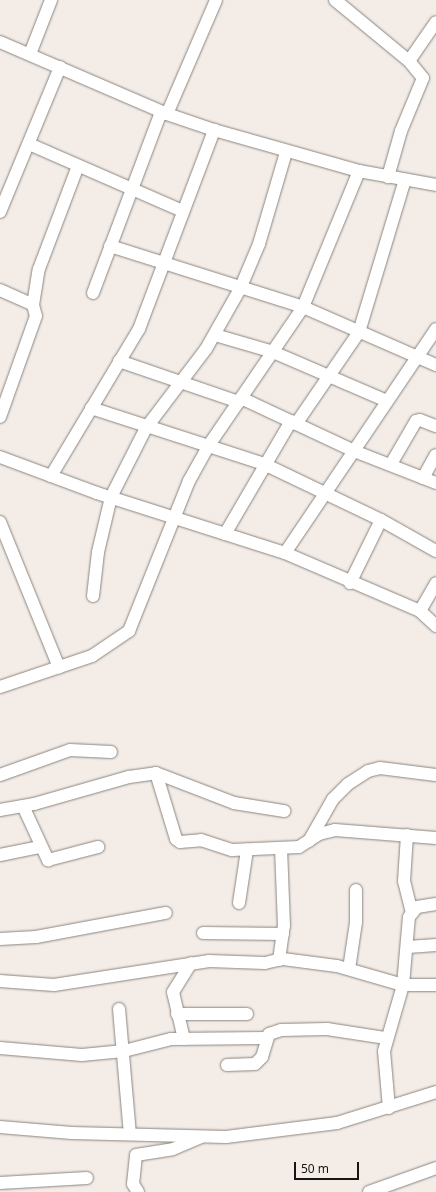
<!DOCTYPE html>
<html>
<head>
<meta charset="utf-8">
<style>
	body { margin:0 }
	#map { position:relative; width:436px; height:1192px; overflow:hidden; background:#f3ece7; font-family:"Noto Sans",sans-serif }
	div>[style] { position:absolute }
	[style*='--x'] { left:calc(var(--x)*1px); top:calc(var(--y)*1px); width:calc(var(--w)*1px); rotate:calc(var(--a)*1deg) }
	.roads { filter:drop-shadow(0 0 1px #8a8580) drop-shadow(0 0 1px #8a8580) }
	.minor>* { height:12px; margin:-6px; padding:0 6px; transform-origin:6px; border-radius:6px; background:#fff }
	span { translate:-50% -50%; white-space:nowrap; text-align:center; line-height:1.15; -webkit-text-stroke:4px #f3ece7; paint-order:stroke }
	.scale { position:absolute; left:294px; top:1162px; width:65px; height:18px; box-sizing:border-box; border:2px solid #181614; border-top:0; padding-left:5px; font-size:12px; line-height:14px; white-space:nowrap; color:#181614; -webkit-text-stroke:3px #f3ece7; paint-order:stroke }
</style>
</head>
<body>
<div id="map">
	<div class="roads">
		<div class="minor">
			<i style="--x:335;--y:0;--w:96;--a:39.5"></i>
			<i style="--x:409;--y:61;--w:22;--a:51"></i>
			<i style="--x:423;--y:78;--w:57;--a:112.5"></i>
			<i style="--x:401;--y:131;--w:48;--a:105.8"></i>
			<i style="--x:0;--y:42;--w:182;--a:23.3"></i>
			<i style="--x:167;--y:114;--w:50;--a:18.8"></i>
			<i style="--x:214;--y:130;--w:151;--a:15.8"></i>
			<i style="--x:359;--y:171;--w:78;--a:10.3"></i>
			<i style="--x:30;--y:54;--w:58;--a:-68.7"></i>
			<i style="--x:409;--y:61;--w:47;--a:-55.3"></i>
			<i style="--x:167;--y:114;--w:124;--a:-66.7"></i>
			<i style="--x:29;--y:144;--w:167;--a:23.6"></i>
			<i style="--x:0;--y:212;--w:157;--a:-67.5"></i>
			<i style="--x:110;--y:246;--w:202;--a:17.5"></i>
			<i style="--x:303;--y:307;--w:145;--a:23.6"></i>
			<i style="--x:0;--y:290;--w:36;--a:24"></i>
			<i style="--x:33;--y:305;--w:11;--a:75"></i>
			<i style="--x:36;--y:316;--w:107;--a:109.6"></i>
			<i style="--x:93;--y:293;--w:193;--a:-69.4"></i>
			<i style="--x:33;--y:305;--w:36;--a:-81"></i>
			<i style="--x:39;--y:269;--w:110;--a:-69.3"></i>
			<i style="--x:215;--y:335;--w:60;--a:16.3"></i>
			<i style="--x:273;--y:352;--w:124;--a:23.3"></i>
			<i style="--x:119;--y:361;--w:127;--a:18.9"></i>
			<i style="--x:241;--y:398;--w:125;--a:25.1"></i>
			<i style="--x:354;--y:451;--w:88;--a:21.3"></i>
			<i style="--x:91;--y:408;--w:182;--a:17.9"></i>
			<i style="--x:264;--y:464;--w:130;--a:25.6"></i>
			<i style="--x:381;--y:520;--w:63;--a:29.4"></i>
			<i style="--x:296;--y:424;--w:112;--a:-55.6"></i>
			<i style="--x:359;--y:332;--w:159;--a:-73.2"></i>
			<i style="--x:0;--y:457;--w:103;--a:20.4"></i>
			<i style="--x:97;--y:493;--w:197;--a:17.7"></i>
			<i style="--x:285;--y:553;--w:270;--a:-56"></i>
			<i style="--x:391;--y:464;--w:50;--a:-59.8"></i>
			<i style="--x:416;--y:421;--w:4;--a:-14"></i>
			<i style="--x:420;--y:420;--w:17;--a:21"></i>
			<i style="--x:51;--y:476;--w:171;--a:-59.1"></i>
			<i style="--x:139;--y:329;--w:213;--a:-69.3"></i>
			<i style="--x:423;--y:478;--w:26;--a:-61"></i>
			<i style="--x:0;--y:522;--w:157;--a:67.9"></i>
			<i style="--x:225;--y:534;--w:131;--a:-59.7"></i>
			<i style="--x:285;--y:553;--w:147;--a:23.2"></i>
			<i style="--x:420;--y:611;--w:22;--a:43"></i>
			<i style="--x:350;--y:583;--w:70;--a:-63.8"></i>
			<i style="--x:93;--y:596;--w:44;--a:-83.5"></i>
			<i style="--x:98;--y:552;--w:57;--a:-76.7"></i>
			<i style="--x:111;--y:497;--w:77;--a:-63.1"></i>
			<i style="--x:146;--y:428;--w:99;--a:-52.8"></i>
			<i style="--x:206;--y:349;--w:69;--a:-60.5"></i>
			<i style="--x:240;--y:289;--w:49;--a:-67.1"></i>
			<i style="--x:259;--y:244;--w:96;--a:-73.6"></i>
			<i style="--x:420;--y:611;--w:32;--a:-60"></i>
			<i style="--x:0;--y:687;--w:97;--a:-18.6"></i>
			<i style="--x:92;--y:656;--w:45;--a:-34"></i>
			<i style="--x:129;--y:631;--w:162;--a:-68.2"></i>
			<i style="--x:189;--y:481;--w:41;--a:-60.9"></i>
			<i style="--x:209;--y:445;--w:167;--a:-55.7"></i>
			<i style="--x:303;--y:307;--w:147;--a:-67.6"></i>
			<i style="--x:156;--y:773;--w:69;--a:73.1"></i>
			<i style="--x:176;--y:839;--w:5;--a:37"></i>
			<i style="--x:180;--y:842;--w:21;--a:-5"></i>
			<i style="--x:201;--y:840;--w:33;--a:18"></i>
			<i style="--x:232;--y:850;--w:67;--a:-2.6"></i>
			<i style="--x:299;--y:847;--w:24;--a:-33"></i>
			<i style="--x:319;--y:834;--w:16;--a:-14"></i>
			<i style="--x:335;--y:830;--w:101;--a:4.5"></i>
			<i style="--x:0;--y:775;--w:74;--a:-19.7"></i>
			<i style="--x:70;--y:750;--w:41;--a:2.8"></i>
			<i style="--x:23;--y:806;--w:60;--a:65.2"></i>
			<i style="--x:48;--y:860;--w:52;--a:-14.6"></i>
			<i style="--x:0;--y:810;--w:35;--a:-10"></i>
			<i style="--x:34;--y:804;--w:99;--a:-15.9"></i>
			<i style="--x:129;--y:777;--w:27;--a:-8"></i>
			<i style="--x:156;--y:773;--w:84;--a:21"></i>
			<i style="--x:234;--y:803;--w:51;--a:9.1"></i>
			<i style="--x:407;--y:835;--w:46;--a:93.7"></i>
			<i style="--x:404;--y:881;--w:32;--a:76"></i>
			<i style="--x:309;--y:841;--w:48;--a:-60.3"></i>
			<i style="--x:333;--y:799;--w:21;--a:-45"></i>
			<i style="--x:348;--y:784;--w:24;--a:-33"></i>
			<i style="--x:368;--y:771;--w:12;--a:-14"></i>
			<i style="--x:380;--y:768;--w:56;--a:7.1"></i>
			<i style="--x:0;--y:855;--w:41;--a:-11.3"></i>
			<i style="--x:239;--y:903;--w:54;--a:-81.4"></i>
			<i style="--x:203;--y:933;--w:80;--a:0.7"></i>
			<i style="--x:0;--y:939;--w:36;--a:-3"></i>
			<i style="--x:36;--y:937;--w:132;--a:-10.5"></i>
			<i style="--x:408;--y:947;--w:28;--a:-4"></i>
			<i style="--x:279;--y:960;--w:34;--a:-82"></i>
			<i style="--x:284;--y:926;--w:78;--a:-92.2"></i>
			<i style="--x:349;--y:969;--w:48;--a:-81.5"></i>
			<i style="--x:356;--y:922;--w:32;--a:-90"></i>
			<i style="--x:0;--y:981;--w:54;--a:4.2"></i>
			<i style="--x:54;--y:985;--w:157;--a:-8.8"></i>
			<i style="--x:209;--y:961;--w:56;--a:2"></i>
			<i style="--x:265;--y:963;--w:18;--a:-13"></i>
			<i style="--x:283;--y:959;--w:54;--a:7.4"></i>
			<i style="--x:337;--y:966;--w:69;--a:16.1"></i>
			<i style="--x:403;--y:985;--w:33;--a:0"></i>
			<i style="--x:119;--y:1009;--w:125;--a:85"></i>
			<i style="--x:177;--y:1014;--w:70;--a:0"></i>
			<i style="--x:184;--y:1039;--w:48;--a:-103.2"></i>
			<i style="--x:173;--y:992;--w:34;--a:-58"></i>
			<i style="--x:0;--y:1048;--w:82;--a:4.9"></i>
			<i style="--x:82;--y:1055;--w:42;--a:-5.4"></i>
			<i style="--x:124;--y:1051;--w:49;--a:-14.3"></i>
			<i style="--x:171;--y:1039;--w:95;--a:-0.6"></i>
			<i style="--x:227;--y:1065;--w:28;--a:-2"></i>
			<i style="--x:255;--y:1064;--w:10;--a:-45"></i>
			<i style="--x:262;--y:1057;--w:24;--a:-73"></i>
			<i style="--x:269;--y:1034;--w:13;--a:-18"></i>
			<i style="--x:281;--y:1030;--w:46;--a:-1.2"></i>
			<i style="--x:327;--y:1029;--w:60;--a:8.7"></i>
			<i style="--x:389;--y:1108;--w:57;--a:-95"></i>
			<i style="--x:384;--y:1051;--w:69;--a:-73.9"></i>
			<i style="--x:403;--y:985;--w:68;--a:-85"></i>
			<i style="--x:409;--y:917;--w:13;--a:-51"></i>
			<i style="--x:417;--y:907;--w:19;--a:-9"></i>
			<i style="--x:0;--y:1127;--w:72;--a:4.8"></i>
			<i style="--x:72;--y:1133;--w:154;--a:1.5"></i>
			<i style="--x:226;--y:1137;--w:112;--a:-7.2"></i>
			<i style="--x:337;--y:1123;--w:104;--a:-17.4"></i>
			<i style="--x:0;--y:1183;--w:87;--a:-3.3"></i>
			<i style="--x:138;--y:1192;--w:9;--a:-122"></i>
			<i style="--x:133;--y:1184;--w:29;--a:-84"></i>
			<i style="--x:136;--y:1155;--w:37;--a:-9"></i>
			<i style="--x:173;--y:1149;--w:30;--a:-23"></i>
			<i style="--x:369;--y:1192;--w:71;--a:-19.7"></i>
		</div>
	</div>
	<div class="scale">50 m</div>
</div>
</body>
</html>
